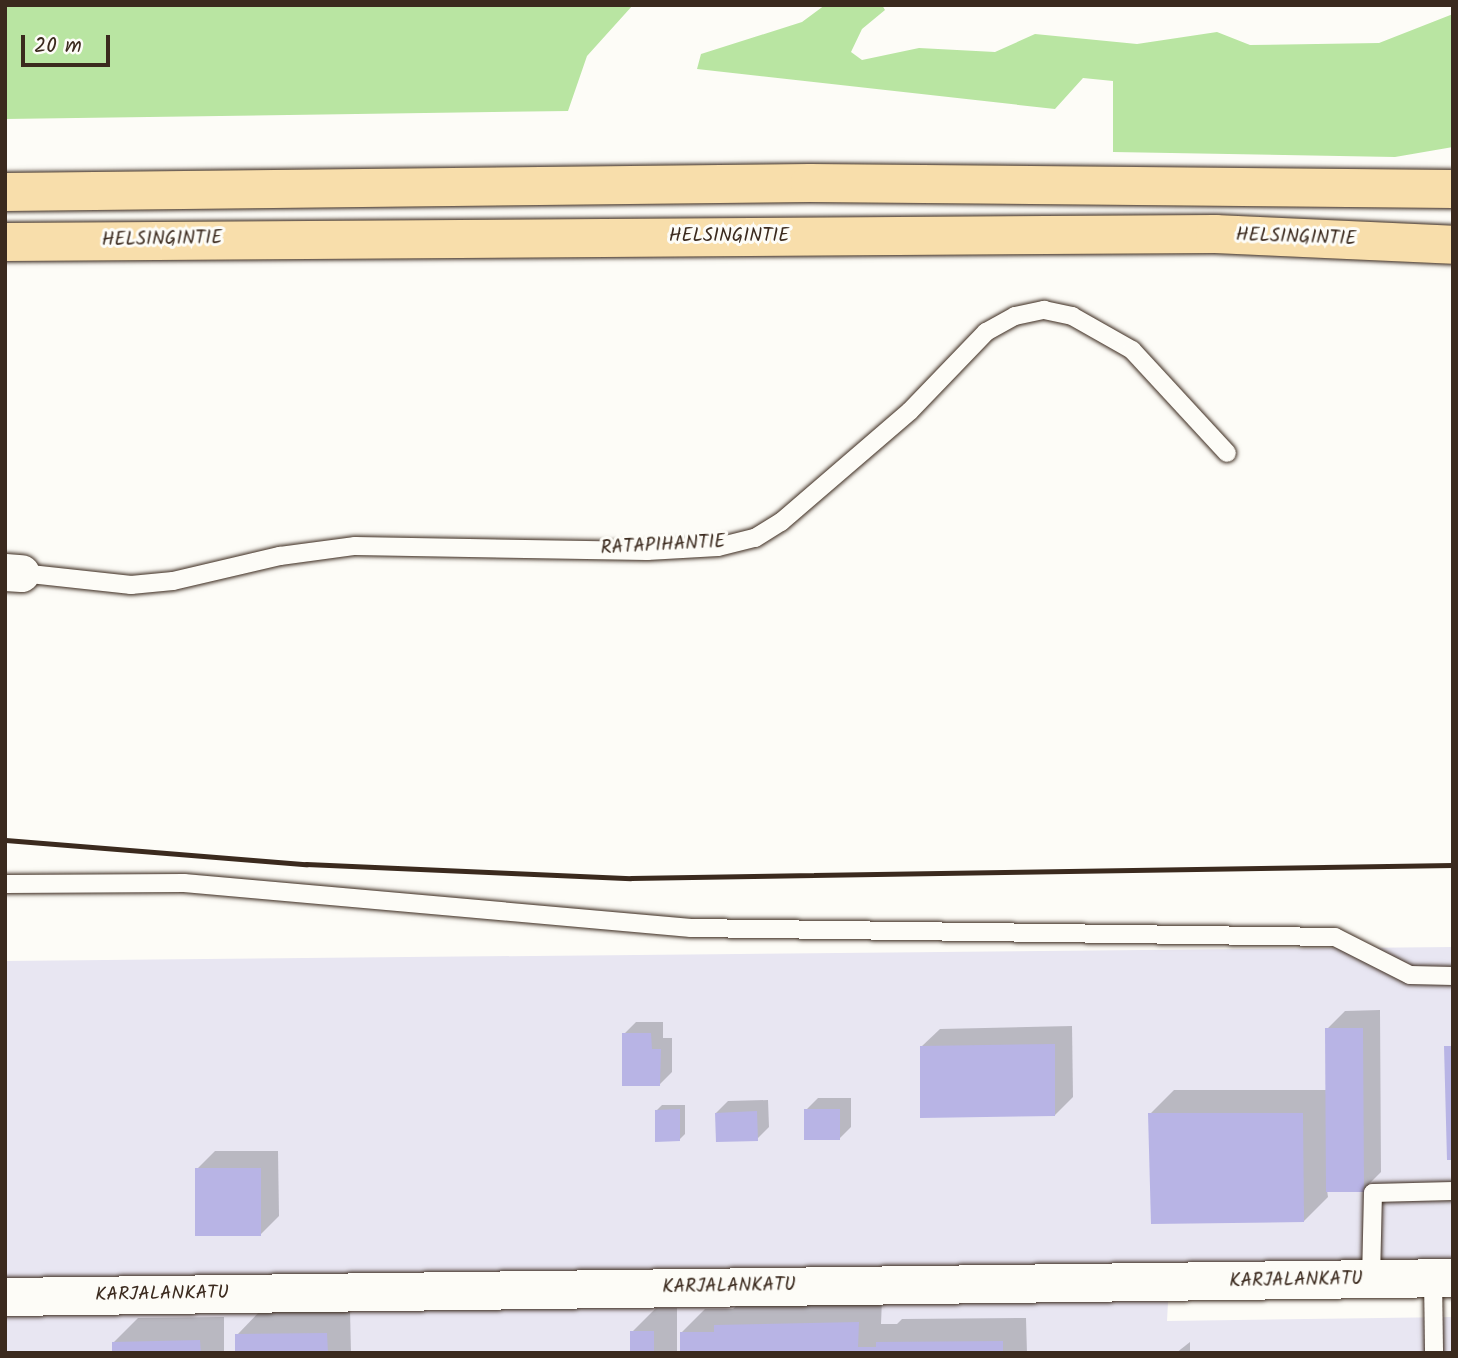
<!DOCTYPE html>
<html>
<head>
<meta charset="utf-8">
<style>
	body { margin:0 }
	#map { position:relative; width:1458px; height:1358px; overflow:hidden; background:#fdfcf7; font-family:Kalam,sans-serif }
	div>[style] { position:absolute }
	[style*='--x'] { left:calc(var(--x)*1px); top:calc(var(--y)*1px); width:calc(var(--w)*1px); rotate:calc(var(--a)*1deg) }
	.built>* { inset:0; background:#e8e6f2 }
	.green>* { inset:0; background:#b9e5a2 }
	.shadow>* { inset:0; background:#0003 }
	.building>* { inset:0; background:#b8b4e5 }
	.roads { filter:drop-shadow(0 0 2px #3b2a1e) drop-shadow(0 0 2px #3b2a1e) }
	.service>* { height:18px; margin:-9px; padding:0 9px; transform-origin:9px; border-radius:9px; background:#fdfcf7 }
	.minor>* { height:37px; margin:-18.5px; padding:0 18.5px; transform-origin:18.5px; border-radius:18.5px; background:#fdfcf7 }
	.tertiary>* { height:38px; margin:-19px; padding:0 19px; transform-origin:19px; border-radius:19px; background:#fdfcf7 }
	.trunk>* { height:38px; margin:-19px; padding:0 19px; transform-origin:19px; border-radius:19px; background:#f8deab }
	.rail>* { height:5px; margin:-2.5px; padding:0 2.5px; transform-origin:2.5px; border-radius:2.5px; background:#3b2a1e }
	span { translate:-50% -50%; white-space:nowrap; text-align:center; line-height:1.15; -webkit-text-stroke:6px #fdfcf7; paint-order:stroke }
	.street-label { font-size:19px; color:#3b2a1e }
	.frame { position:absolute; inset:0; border:7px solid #3b2a1e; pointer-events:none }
	.scale { position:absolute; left:21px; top:35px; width:89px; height:32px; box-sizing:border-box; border:4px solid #3b2a1e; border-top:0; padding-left:9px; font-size:21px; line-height:24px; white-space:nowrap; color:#3b2a1e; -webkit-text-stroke:5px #fdfcf7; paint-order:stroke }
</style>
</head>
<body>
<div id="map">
	<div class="built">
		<i style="clip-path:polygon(1453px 947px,1453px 1264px,1170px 1266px,1167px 1321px,1453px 1317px,1453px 1353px,5px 1353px,5px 961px)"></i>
	</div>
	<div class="green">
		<i style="clip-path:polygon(5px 5px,633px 5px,587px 56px,568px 111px,5px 119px)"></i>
		<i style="clip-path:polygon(825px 5px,882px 5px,885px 10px,862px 29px,851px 52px,862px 60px,919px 48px,995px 52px,1035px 34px,1137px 44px,1217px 32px,1250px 45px,1379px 43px,1453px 14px,1453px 147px,1395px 157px,1113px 152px,1113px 81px,1083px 78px,1055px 109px,697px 69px,701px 54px,802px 22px)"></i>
	</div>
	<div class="shadow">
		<i style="clip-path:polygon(1380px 1010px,1381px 1172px,1363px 1190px,1327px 1190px,1328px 1197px,1304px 1221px,1150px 1114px,1174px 1090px,1327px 1090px,1327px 1029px,1345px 1011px)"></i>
		<i style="clip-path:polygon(636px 1022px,663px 1022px,663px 1038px,672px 1038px,672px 1072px,660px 1084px,624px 1034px)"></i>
		<i style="clip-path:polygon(1072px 1026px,1073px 1097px,1055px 1115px,921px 1047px,940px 1029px)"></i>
		<i style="clip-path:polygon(818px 1098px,851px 1098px,851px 1127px,839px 1139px,806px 1110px)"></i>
		<i style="clip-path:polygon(768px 1100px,769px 1127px,757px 1139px,716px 1113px,728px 1101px)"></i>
		<i style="clip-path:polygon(662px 1105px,685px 1105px,685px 1134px,679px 1140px,657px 1110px)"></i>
		<i style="clip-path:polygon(215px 1151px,278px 1151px,279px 1216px,261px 1234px,197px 1169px)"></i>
		<i style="clip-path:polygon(882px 1299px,881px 1324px,897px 1324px,902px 1319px,1026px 1318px,1027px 1353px,682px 1353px,681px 1333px,705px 1309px,733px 1309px,740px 1302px)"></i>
		<i style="clip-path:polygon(656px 1308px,677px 1308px,677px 1353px,632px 1353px,632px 1332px)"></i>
		<i style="clip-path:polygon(350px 1310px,351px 1353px,237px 1353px,237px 1335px,260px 1311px)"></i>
		<i style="clip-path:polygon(224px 1317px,224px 1353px,114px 1353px,114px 1342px,138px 1318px)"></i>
		<i style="clip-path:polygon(1190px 1342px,1190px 1353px,1176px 1353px)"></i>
	</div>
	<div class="building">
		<i style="clip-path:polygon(1325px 1028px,1363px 1028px,1364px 1192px,1326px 1192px)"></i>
		<i style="clip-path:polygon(622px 1033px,651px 1033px,652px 1049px,661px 1049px,660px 1086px,622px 1086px)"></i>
		<i style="clip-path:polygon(1055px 1044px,1055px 1116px,920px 1118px,920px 1046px)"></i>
		<i style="clip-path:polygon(1444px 1046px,1453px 1046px,1453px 1160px,1447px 1160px)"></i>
		<i style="clip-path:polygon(680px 1109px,680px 1141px,655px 1142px,655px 1110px)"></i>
		<i style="clip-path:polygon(804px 1109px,840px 1109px,840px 1140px,804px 1140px)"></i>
		<i style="clip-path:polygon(757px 1111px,758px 1141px,716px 1142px,715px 1113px)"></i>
		<i style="clip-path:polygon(1148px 1113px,1303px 1113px,1304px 1222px,1151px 1224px)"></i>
		<i style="clip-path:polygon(195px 1168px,261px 1168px,261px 1236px,195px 1236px)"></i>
		<i style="clip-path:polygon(859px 1322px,858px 1347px,876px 1347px,876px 1342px,1003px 1341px,1003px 1353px,680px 1353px,680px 1332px,714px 1332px,714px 1325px)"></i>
		<i style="clip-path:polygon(630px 1331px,654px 1331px,654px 1353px,630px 1353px)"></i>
		<i style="clip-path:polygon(327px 1333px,328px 1353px,235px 1353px,235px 1334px)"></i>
		<i style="clip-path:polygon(200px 1340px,201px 1353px,112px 1353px,112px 1342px)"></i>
	</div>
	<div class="roads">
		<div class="service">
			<i style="--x:21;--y:573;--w:111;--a:6.2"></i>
			<i style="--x:131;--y:585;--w:42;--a:-5.4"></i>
			<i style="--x:173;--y:581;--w:110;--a:-13.2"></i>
			<i style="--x:280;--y:556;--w:76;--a:-7.6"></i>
			<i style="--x:355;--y:546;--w:292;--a:1"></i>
			<i style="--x:647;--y:551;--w:71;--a:-3.2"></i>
			<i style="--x:718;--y:547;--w:38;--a:-14"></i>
			<i style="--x:755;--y:538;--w:31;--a:-32"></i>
			<i style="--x:781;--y:522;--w:170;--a:-40.7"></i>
			<i style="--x:910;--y:411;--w:110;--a:-46.1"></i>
			<i style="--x:986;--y:332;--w:33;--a:-29"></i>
			<i style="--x:1015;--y:316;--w:30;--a:-12"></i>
			<i style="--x:1044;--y:310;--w:29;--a:12"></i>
			<i style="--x:1072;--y:316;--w:69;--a:29.5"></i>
			<i style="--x:1132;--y:350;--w:140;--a:47.3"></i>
			<i style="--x:5;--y:884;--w:179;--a:-0.3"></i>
			<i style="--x:184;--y:883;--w:509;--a:5.07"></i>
			<i style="--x:691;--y:928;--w:644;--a:0.8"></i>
			<i style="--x:1335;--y:937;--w:84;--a:26.9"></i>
			<i style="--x:1410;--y:975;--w:43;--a:1.3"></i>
			<i style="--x:1433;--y:1278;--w:75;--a:89.2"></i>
			<i style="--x:1371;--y:1280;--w:87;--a:-88.7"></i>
			<i style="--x:1373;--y:1193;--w:80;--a:-1.4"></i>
		</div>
		<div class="minor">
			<i style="--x:5;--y:572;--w:16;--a:4"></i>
		</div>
		<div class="tertiary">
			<i style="--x:5;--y:1297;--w:1448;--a:-0.75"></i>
		</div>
		<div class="trunk">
			<i style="--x:5;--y:192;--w:805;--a:-0.64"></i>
			<i style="--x:810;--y:183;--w:643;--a:0.53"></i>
			<i style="--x:5;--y:242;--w:1210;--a:-0.38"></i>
			<i style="--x:1215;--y:234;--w:238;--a:2.6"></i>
		</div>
	</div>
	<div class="rail">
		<i style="--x:5;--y:840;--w:302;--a:4.6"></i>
		<i style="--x:306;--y:864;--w:325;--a:2.5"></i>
		<i style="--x:631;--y:878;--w:822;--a:-0.91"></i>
	</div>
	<div class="street-label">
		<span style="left:729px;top:237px">HELSINGINTIE</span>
		<span style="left:1296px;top:238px;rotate:2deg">HELSINGINTIE</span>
		<span style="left:162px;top:240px;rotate:-1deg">HELSINGINTIE</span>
		<span style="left:663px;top:546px;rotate:-3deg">RATAPIHANTIE</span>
		<span style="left:1296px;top:1281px;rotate:-1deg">KARJALANKATU</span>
		<span style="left:729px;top:1287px;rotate:-1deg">KARJALANKATU</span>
		<span style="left:162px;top:1295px;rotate:-1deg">KARJALANKATU</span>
	</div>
	<div class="frame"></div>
	<div class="scale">20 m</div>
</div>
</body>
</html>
